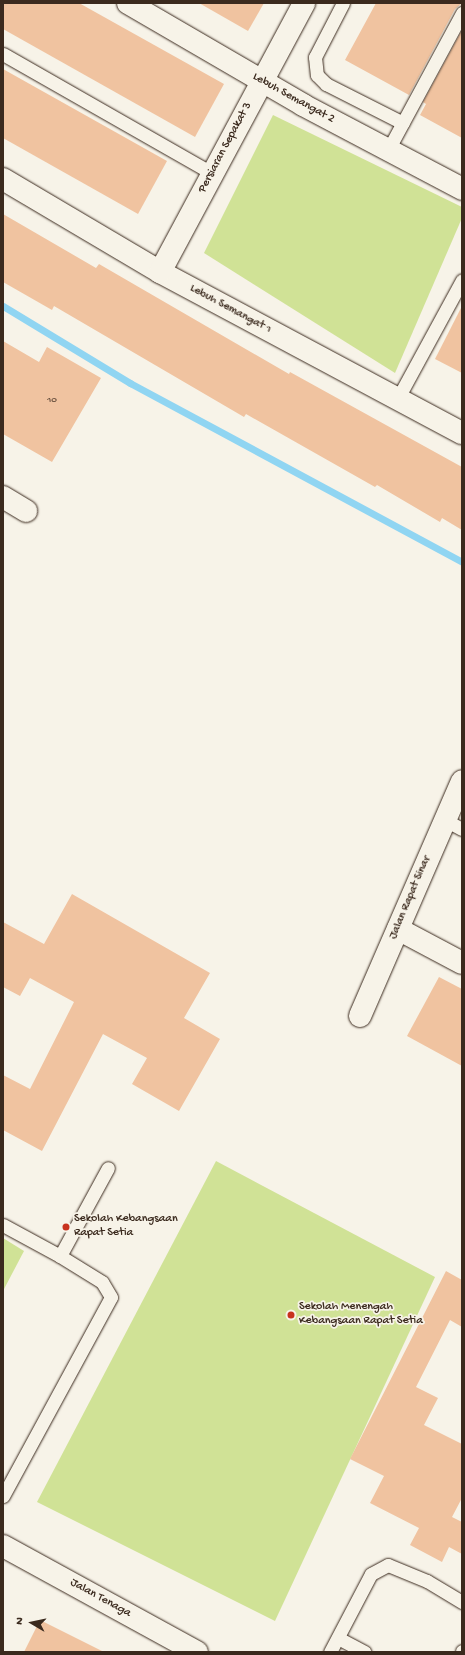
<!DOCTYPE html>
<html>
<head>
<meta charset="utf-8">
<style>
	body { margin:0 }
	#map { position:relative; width:465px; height:1655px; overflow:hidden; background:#f7f3e8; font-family:"Gochi Hand",sans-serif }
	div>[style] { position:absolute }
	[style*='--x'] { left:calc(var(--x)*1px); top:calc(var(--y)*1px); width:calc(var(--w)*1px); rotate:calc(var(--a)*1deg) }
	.green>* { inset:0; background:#d0e296 }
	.stream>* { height:7px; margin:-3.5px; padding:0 3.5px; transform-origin:3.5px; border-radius:3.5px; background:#90d5f2 }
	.building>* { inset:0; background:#f0c3a0 }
	.roads { filter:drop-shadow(0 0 1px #3b2a1e) drop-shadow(0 0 1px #3b2a1e) }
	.service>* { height:13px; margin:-6.5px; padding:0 6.5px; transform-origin:6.5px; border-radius:6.5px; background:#f7f3e8 }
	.minor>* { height:22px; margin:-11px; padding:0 11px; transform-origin:11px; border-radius:11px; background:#f7f3e8 }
	.dots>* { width:11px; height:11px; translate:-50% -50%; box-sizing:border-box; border:2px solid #f7f3e8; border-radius:50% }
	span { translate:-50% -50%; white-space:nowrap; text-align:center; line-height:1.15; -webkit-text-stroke:3.5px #f7f3e8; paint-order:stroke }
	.number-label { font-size:10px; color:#68503e }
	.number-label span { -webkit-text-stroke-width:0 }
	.street-label { font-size:12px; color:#3b2a1e }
	.poi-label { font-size:12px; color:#3b2a1e }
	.left { translate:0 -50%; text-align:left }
	.frame { position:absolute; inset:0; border:4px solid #3b2a1e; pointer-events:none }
	.north { position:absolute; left:12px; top:1603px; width:40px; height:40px; -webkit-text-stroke:3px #f7f3e8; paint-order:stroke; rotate:279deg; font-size:11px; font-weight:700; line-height:16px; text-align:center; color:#3b2a1e }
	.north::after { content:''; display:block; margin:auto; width:14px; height:18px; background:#3b2a1e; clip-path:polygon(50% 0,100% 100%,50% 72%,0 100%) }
</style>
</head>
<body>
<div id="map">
	<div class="green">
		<i style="clip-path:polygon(273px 115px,462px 207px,462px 218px,395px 373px,204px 253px)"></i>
		<i style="clip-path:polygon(216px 1161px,435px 1277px,275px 1621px,37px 1502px)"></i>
		<i style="clip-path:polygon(3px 1238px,24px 1251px,3px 1291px)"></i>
	</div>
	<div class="stream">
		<i style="--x:3;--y:306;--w:149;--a:31.2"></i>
		<i style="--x:130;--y:383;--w:377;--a:28.3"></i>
	</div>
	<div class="building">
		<i style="clip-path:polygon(3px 3px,79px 3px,224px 84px,195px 137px,3px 29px)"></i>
		<i style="clip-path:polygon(199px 3px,264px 3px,248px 31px)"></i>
		<i style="clip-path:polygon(376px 3px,462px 3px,455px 9px,409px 95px,345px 60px)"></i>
		<i style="clip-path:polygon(462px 30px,462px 138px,420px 115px,426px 104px,423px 102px)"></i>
		<i style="clip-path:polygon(3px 69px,167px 161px,138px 214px,3px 138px)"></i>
		<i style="clip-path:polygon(3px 214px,96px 268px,99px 264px,289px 374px,290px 372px,462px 467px,462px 530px,442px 518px,440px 522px,377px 485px,375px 487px,246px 414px,244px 417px,54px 306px,52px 310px,3px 282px)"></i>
		<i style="clip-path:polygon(462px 306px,462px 373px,435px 359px)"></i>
		<i style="clip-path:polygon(3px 341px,39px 362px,47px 347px,101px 378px,52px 462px,3px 434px)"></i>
		<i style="clip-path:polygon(72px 894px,210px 973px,184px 1018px,220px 1039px,179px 1111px,132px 1084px,147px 1058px,103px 1034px,42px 1151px,3px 1130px,3px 1075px,30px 1089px,74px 1002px,30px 978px,20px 996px,3px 987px,3px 922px,44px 944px)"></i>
		<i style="clip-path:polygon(439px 977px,462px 989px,462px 1066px,407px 1036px)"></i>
		<i style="clip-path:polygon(446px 1271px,462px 1280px,462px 1327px,450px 1320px,416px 1387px,438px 1398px,424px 1425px,462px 1444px,462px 1498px,452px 1517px,462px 1522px,462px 1554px,449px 1547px,442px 1562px,410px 1545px,419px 1528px,370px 1503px,384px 1476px,350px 1459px)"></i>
		<i style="clip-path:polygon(40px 1620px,104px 1652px,24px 1652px)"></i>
	</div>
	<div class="roads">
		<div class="service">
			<i style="--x:343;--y:3;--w:61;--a:117.4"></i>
			<i style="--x:315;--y:57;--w:18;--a:84"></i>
			<i style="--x:317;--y:75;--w:13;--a:45"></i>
			<i style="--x:326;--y:84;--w:86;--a:26.9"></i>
			<i style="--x:3;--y:54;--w:241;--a:29.7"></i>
			<i style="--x:388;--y:150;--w:156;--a:-61.6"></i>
			<i style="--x:398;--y:398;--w:134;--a:-61.5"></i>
			<i style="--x:445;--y:820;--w:19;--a:28"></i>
			<i style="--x:3;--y:1225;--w:65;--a:28.5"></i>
			<i style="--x:3;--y:1496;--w:226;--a:-61.5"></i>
			<i style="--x:111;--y:1297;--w:17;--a:-121"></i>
			<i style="--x:102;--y:1282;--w:49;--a:-148.2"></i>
			<i style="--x:60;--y:1256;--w:100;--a:-61.4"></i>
			<i style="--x:338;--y:1638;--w:30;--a:28"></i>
			<i style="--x:330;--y:1652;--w:88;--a:-62.3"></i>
			<i style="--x:371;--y:1574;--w:19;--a:-28"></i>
			<i style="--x:388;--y:1565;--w:42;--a:22.3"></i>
			<i style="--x:427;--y:1581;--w:41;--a:31"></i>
			<i style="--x:462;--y:1652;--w:1;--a:-90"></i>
		</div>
		<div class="minor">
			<i style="--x:128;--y:3;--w:203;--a:30.2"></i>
			<i style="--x:303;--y:105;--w:180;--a:27.8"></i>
			<i style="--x:3;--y:179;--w:182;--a:30.6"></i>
			<i style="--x:160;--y:272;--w:342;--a:28.1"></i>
			<i style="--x:160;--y:272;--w:305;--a:-61.8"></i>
			<i style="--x:3;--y:497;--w:27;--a:31"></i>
			<i style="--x:398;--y:929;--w:72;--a:28"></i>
			<i style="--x:360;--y:1016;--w:256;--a:-66.5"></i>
			<i style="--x:3;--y:1546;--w:221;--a:28.7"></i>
		</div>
	</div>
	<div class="dots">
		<i style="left:66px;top:1227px;background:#c8321e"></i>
		<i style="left:291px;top:1315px;background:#c8321e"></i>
	</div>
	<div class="number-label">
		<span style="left:52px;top:401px">10</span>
	</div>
	<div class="street-label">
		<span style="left:293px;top:99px;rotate:29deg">Lebuh Semangat 2</span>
		<span style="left:226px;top:148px;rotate:-62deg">Persiaran Sepakat 3</span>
		<span style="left:230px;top:310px;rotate:28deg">Lebuh Semangat 1</span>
		<span style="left:411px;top:898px;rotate:-67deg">Jalan Rapat Sinar</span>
		<span style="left:100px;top:1599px;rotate:29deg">Jalan Tenaga</span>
	</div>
	<div class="poi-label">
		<span class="left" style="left:74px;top:1227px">Sekolah Kebangsaan<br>Rapat Setia</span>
		<span class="left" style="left:299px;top:1315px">Sekolah Menengah<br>Kebangsaan Rapat Setia</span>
	</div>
	<div class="frame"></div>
	<div class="north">N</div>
</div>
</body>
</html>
